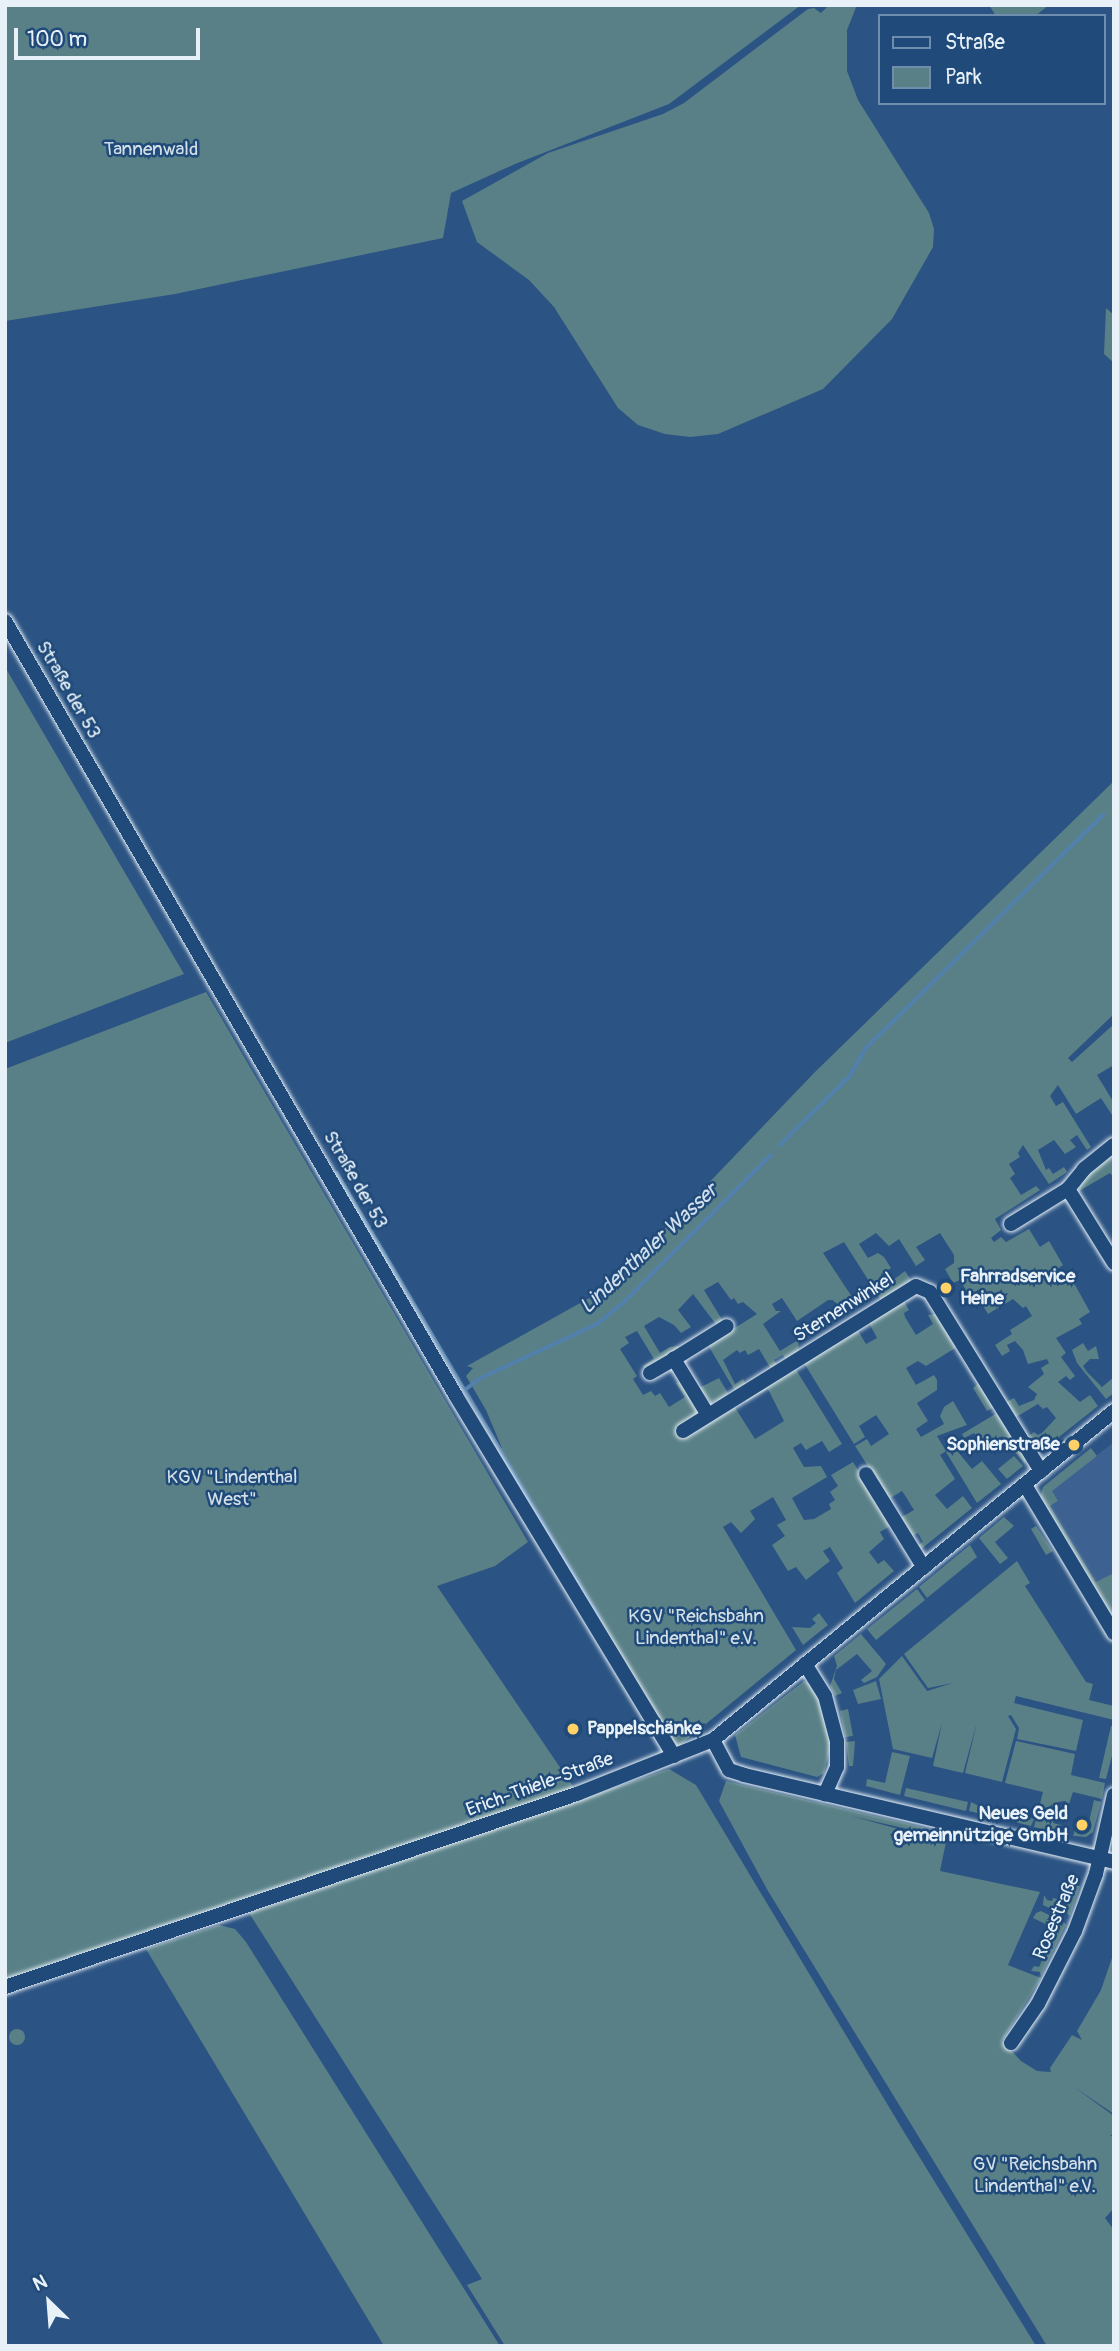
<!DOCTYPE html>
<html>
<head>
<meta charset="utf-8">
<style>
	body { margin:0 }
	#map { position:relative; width:1119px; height:2351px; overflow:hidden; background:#2b5383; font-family:Pangolin,sans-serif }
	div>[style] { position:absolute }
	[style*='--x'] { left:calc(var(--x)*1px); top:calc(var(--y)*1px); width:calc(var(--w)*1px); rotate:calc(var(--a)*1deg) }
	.built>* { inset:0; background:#3d6190 }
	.green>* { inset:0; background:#598087 }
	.round { border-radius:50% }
	.stream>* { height:3.5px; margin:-1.75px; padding:0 1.75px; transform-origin:1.75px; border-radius:1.75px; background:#5280ac }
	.roads { filter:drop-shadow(0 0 2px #e8f1f8) drop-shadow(0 0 2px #e8f1f8) }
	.street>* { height:14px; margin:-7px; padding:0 7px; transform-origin:7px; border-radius:7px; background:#1f4a7a }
	.dots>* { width:19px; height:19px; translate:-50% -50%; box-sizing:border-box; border:4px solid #1f4a7a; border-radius:50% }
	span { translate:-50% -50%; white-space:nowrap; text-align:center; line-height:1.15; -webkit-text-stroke:5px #1f4a7a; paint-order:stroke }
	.park-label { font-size:19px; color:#d3e0e7 }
	.street-label { font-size:19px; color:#e8f1f8 }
	.poi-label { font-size:19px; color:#e8f1f8; font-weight:700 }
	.left { translate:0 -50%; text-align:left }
	.right { translate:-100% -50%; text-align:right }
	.water-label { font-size:21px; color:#d2e0ed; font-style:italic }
	.frame { position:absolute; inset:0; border:7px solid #e8f1f8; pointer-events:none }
	.legend { position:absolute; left:878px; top:14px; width:228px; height:91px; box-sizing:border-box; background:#1f4a7a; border:2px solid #6f8dac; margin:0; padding:9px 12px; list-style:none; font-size:21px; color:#e8f1f8 }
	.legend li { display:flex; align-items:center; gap:14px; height:35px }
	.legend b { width:35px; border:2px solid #6f8dac }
	.north { position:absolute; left:14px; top:2267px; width:70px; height:70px; -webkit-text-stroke:5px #1f4a7a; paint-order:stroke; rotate:335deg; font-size:19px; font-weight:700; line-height:28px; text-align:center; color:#e8f1f8 }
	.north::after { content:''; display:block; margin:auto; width:24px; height:32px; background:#e8f1f8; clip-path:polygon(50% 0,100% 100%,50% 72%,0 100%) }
	.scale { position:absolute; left:14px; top:28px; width:186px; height:32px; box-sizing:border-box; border:4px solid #e8f1f8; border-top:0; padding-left:9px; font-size:21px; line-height:24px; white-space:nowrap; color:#e8f1f8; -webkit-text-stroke:5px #1f4a7a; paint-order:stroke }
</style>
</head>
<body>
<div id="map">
	<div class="built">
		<i style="clip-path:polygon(1114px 1442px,1114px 1573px,1097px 1583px,1050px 1506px,1058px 1501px,1051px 1491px)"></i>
	</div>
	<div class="green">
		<i style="clip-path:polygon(5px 5px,801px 5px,669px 104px,515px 164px,451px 193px,443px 238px,175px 294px,5px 321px)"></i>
		<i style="clip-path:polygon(829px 5px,857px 5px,847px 30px,847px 71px,858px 100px,929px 213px,934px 229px,933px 247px,892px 319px,823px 389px,718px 434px,690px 437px,665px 434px,638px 425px,618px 408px,554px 307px,529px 280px,477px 242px,462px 201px,548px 153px,663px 114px,684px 103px,808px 9px,814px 8px,821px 13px)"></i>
		<i style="clip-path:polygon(989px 5px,1049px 5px,1035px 16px,996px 16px)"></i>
		<i style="clip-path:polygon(1106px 308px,1114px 315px,1114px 363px,1104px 354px)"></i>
		<i style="clip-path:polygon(5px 667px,184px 974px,5px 1043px)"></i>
		<i style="clip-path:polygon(1114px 781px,1114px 1014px,1068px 1058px,1072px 1062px,1114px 1024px,1114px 1065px,1097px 1075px,1114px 1103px,1114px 1118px,1101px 1098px,1076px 1114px,1058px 1085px,1050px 1096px,1056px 1106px,1063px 1102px,1091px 1147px,1087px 1150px,1077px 1135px,1070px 1140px,1076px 1147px,1065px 1154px,1054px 1140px,1038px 1150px,1046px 1170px,1049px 1168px,1053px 1174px,1064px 1167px,1067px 1172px,1049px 1184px,1023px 1145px,1018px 1153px,1020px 1157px,1009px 1164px,1015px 1174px,1010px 1178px,1021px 1195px,1036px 1186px,1040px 1190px,995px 1219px,1001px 1230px,991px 1238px,994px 1242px,1001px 1237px,1006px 1242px,1029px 1229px,1040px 1247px,1049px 1241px,1063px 1265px,1053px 1272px,1058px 1280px,1069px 1274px,1090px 1312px,1079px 1319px,1082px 1324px,1056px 1338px,1066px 1353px,1061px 1357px,1075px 1376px,1070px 1380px,1066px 1376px,1058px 1382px,1080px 1402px,1090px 1395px,1098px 1406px,1040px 1452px,1037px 1450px,1028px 1437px,1034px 1432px,1038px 1435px,1042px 1433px,1056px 1418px,1047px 1407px,1043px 1409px,1038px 1404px,1016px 1417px,1006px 1402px,1014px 1398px,1019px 1406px,1034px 1400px,1037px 1394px,1028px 1387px,1044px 1374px,1041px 1368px,1049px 1363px,1047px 1359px,1028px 1364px,1023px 1350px,1015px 1341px,1007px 1345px,1010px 1351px,1002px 1356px,995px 1345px,1012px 1334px,1010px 1330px,1032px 1316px,1026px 1306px,1023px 1308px,1013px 1299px,988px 1314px,979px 1299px,973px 1302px,960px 1280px,953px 1283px,945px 1269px,954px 1263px,954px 1255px,940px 1233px,916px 1247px,925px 1260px,916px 1266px,899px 1239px,889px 1246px,876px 1233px,859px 1244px,868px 1258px,878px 1253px,884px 1257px,891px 1268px,881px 1275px,888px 1284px,905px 1271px,911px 1280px,881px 1300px,844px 1242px,823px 1253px,854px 1300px,839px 1309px,833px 1300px,828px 1300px,797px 1321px,782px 1298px,772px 1304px,776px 1311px,781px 1311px,763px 1324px,780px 1351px,798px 1340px,799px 1352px,786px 1360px,783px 1355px,774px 1360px,777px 1365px,771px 1369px,759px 1349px,748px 1355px,745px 1350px,740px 1353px,737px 1350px,723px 1360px,735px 1384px,743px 1379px,746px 1385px,735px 1391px,708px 1345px,757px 1314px,743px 1302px,738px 1304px,734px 1298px,731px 1300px,718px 1282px,704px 1290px,724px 1323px,718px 1327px,693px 1294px,678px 1310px,691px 1327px,681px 1333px,674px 1325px,659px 1317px,644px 1326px,660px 1353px,670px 1347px,678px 1346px,679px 1349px,646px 1370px,643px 1366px,654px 1359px,637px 1331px,625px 1337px,629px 1343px,620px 1349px,637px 1376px,633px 1379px,643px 1395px,651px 1391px,655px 1396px,660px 1393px,669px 1407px,685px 1397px,676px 1383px,681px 1381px,698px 1414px,734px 1406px,755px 1439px,784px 1421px,768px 1389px,746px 1402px,744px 1400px,795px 1368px,842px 1444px,829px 1452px,822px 1441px,806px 1450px,801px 1443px,793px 1448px,804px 1467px,821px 1466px,827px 1477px,792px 1498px,804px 1520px,814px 1519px,831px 1509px,829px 1504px,835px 1500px,830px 1492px,838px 1486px,831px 1475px,853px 1462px,892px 1525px,880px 1532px,884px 1539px,869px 1552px,878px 1564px,884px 1560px,894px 1571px,855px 1603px,837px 1573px,843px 1568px,830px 1547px,823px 1551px,830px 1561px,806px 1580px,796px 1567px,788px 1571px,772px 1545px,785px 1536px,777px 1525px,786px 1520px,773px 1497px,750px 1511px,755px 1519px,741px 1533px,731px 1522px,723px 1527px,796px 1650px,679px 1746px,673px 1742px,495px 1450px,502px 1448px,486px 1410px,466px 1376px,473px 1368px,467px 1366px,609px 1287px,815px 1072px)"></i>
		<i style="clip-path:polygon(206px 992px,528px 1542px,495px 1566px,437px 1586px,574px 1788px,5px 1979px,5px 1069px)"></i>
		<i style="clip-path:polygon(1114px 1153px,1114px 1178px,1110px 1173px,1079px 1191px,1082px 1178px)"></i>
		<i style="clip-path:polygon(904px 1301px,909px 1310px,904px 1313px,905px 1317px,916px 1335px,933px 1324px,928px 1315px,936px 1314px,957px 1347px,926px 1366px,918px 1361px,906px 1368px,916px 1385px,934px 1375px,937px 1380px,937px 1390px,917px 1403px,928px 1421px,916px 1429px,921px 1437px,944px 1424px,940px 1416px,944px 1407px,953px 1401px,967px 1425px,937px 1436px,946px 1451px,940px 1455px,955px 1479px,935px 1495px,947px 1509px,963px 1496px,972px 1508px,920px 1550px,917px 1546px,923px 1542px,918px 1533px,912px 1536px,900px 1518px,914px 1510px,906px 1497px,902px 1491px,889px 1499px,855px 1446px,867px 1439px,871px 1446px,889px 1434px,876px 1415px,859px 1426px,865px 1437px,854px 1444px,804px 1363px,857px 1329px,866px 1344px,877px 1338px,869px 1323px)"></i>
		<i style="clip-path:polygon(1083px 1343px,1088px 1351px,1096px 1346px,1099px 1359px,1090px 1359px,1083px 1366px,1087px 1372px,1102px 1387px,1114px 1377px,1114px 1393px,1106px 1399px,1077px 1363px,1072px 1350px)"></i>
		<i style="clip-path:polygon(719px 1378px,728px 1393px,727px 1397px,711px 1403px,699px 1388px)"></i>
		<i style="clip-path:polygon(979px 1383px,994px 1407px,987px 1411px,973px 1388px)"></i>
		<i style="clip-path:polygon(997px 1413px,1026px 1459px,1025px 1464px,1002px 1436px,986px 1449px,974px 1433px,964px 1438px,962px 1434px)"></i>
		<i style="clip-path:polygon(954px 1447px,972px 1469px,982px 1461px,1001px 1484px,977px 1503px,946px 1452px)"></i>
		<i style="clip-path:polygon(1091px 1448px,1097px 1456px,1052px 1491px,1058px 1501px,1050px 1506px,1096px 1582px,1114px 1573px,1114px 1623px,1040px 1497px,1043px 1487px)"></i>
		<i style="clip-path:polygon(1014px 1456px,1023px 1466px,1007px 1479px,998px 1469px)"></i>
		<i style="clip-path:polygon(1004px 1517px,1014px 1526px,995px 1542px,1008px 1558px,1000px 1564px,979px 1538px)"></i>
		<i style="clip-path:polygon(1036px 1526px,1053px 1551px,1046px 1555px,1031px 1529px)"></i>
		<i style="clip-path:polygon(970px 1545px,977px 1557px,927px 1598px,919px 1587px)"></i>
		<i style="clip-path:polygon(1017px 1561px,1030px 1583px,1025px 1586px,1086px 1682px,1093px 1684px,1089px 1700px,1114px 1706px,1114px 1720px,1016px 1696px,1014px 1703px,1083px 1720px,1076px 1751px,1017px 1739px,1019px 1728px,1011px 1715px,1008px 1716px,1016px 1729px,1002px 1782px,965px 1773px,977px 1722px,963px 1773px,933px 1766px,942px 1723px,932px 1758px,893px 1749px,879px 1679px,902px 1656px,927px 1691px,953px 1683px,928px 1688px,904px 1654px)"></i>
		<i style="clip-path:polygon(917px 1589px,925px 1600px,876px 1640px,867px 1629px)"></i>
		<i style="clip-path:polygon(819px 1613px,828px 1625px,803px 1645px,792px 1627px,810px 1628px,816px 1623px,812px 1619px)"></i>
		<i style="clip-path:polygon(861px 1634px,886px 1664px,877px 1677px,864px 1683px,861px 1680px,872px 1671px,857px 1654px,836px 1670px,834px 1679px,842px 1693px,835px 1696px,830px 1686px,837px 1666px,834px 1656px)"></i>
		<i style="clip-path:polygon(804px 1681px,813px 1686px,824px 1712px,831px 1745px,824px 1773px,817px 1777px,741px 1757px,735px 1735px)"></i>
		<i style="clip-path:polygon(876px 1681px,881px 1699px,858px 1704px,853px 1690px)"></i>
		<i style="clip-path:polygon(848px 1709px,853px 1736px,845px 1737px,840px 1711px)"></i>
		<i style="clip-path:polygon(1111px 1726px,1114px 1726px,1114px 1748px,1106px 1779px,1099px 1778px)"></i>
		<i style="clip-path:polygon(855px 1741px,853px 1766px,849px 1766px,846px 1742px)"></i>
		<i style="clip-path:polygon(1016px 1741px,1075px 1754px,1071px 1775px,1105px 1783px,1102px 1799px,1073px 1792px,1069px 1804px,1065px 1801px,1058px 1802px,1053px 1823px,1061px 1825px,1059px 1833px,1034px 1827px,1043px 1792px,1005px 1783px)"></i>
		<i style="clip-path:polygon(892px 1752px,910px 1756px,900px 1795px,866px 1786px,867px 1779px,885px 1783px)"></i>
		<i style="clip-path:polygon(669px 1769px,696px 1785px,904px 2132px,1036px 2346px,505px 2346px,467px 2285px,482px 2279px,249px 1913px)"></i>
		<i style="clip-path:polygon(726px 1781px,960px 1836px,959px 1841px,851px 1816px,946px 1842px,940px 1871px,1040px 1892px,1008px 1965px,1041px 1978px,1002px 2041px,1021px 2061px,1037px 2071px,1051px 2072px,1050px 2068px,1072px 2035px,1082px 2040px,1077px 2031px,1101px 1990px,1114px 1952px,1114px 2114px,1074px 2087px,1114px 2116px,1114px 2135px,1110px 2135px,1114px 2138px,1114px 2208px,1105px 2218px,1114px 2230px,1114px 2346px,1047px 2346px,768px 1891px,719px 1801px)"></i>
		<i style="clip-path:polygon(906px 1788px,968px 1802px,966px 1811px,904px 1796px)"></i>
		<i style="clip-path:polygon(1094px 1800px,1101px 1802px,1093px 1832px,1086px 1837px,1073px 1836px,1075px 1829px,1088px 1826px)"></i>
		<i style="clip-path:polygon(971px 1802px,981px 1807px,1034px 1819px,1031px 1826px,969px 1811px)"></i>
		<i style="clip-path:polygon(1070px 1883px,1080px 1886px,1070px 1916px,1064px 1911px,1062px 1914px,1043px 1905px,1044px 1895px,1047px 1900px,1052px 1901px,1053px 1898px,1065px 1901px)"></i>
		<i style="clip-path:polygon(1041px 1911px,1059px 1920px,1058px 1924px,1062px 1926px,1064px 1922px,1066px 1925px,1041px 1976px,1040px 1972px,1031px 1971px,1034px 1966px,1039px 1967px,1053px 1936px,1049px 1933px,1052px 1927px,1033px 1918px,1036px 1913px)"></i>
		<i style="clip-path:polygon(219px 1925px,235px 1929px,246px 1942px,500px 2346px,384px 2346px,146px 1949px)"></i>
		<i class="round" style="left:9px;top:2029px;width:16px;height:16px"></i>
	</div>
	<div class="stream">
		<i style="--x:780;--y:1145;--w:97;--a:-44.6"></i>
		<i style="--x:849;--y:1077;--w:32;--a:-60"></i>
		<i style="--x:865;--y:1049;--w:334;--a:-44.5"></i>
		<i style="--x:337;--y:1173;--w:252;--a:59.5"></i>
		<i style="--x:465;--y:1390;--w:18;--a:-38"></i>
		<i style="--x:479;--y:1379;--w:130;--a:-25"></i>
		<i style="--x:597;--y:1324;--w:36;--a:-39"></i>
		<i style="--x:625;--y:1301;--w:206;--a:-45"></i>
		<i style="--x:465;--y:1390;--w:267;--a:59.4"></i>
	</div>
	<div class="roads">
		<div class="street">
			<i style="--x:5;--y:621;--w:897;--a:59.8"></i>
			<i style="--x:456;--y:1396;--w:421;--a:58.8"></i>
			<i style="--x:1068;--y:1189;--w:87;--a:58.1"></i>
			<i style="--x:1011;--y:1224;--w:67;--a:-31.6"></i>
			<i style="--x:1068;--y:1189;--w:26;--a:-51"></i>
			<i style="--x:1084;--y:1169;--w:38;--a:-39"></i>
			<i style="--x:650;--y:1373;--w:28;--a:-30"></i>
			<i style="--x:708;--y:1415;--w:66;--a:-121.3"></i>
			<i style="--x:674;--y:1359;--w:62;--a:-31.9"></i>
			<i style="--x:683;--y:1431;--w:274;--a:-31.9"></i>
			<i style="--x:916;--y:1286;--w:15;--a:23"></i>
			<i style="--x:930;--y:1292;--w:211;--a:58.2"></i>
			<i style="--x:866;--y:1474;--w:110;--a:58.3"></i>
			<i style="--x:1025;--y:1485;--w:173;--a:59"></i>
			<i style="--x:805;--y:1664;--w:38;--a:58"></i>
			<i style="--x:825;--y:1696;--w:47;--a:75.1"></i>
			<i style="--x:837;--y:1741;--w:26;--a:90"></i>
			<i style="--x:837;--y:1767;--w:30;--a:114"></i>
			<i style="--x:713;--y:1740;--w:34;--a:62"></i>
			<i style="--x:729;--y:1770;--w:16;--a:18"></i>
			<i style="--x:744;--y:1775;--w:380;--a:13.2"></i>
			<i style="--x:5;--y:1987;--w:604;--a:-18.65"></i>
			<i style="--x:577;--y:1794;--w:146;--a:-21.7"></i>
			<i style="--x:713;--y:1740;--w:519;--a:-39.37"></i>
			<i style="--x:1011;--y:2043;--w:47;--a:-55.3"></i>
			<i style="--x:1038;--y:2004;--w:82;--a:-63.1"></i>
			<i style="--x:1075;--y:1931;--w:61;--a:-69.8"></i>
			<i style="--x:1096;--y:1874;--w:81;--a:-77.2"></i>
		</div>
	</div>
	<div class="dots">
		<i style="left:946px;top:1288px;background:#ffd166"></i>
		<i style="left:1074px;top:1445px;background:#ffd166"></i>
		<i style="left:573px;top:1729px;background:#ffd166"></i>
		<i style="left:1082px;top:1825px;background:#ffd166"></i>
	</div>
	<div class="park-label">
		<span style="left:151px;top:150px">Tannenwald</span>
		<span style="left:232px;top:1489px">KGV "Lindenthal<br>West"</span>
		<span style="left:696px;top:1628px">KGV "Reichsbahn<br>Lindenthal" e.V.</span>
		<span style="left:1035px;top:2176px">GV "Reichsbahn<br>Lindenthal" e.V.</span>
	</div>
	<div class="street-label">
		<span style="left:68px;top:690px;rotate:60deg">Straße der 53</span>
		<span style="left:355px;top:1180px;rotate:60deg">Straße der 53</span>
		<span style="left:844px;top:1308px;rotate:-32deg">Sternenwinkel</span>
		<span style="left:540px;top:1785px;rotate:-20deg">Erich-Thiele-Straße</span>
		<span style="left:1057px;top:1917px;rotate:-67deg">Rosestraße</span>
	</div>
	<div class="poi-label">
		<span class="left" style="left:960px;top:1288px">Fahrradservice<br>Heine</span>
		<span class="right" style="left:1060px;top:1445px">Sophienstraße</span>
		<span class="left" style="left:587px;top:1729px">Pappelschänke</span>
		<span class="right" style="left:1068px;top:1825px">Neues Geld<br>gemeinnützige GmbH</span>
	</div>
	<div class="water-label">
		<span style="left:649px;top:1249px;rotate:-43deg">Lindenthaler Wasser</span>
	</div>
	<div class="frame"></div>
	<ul class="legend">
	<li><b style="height:9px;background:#1f4a7a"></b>Straße</li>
	<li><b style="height:19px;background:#598087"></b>Park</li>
	</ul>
	<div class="north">N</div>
	<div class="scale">100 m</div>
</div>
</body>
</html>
